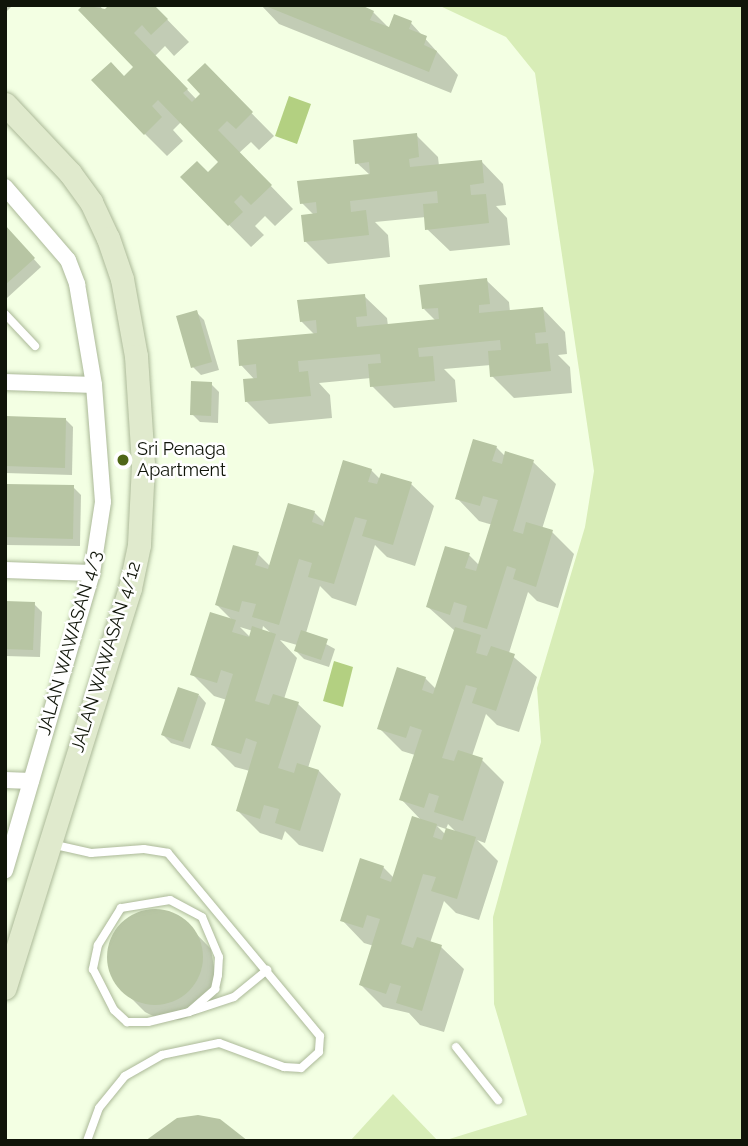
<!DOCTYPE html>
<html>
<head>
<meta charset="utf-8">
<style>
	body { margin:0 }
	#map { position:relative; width:748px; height:1146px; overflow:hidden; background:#f3ffe3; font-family:Raleway,sans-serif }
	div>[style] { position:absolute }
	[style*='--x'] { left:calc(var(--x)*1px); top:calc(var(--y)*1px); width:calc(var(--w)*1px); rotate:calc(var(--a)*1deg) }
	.green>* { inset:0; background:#d8edb7 }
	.water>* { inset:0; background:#b3d081 }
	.shadow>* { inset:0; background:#0003 }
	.building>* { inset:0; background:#b7c5a3 }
	.round { border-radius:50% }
	.roads { filter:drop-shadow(0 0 2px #abb998) drop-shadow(0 0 2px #abb998) }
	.lane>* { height:8px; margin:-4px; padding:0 4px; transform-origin:4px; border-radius:4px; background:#fff }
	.street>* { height:16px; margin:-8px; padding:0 8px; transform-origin:8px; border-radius:8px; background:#fff }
	.secondary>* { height:23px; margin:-11.5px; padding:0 11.5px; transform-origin:11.5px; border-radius:11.5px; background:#e0eacd }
	.dots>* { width:19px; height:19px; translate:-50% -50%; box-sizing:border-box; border:4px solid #fff; border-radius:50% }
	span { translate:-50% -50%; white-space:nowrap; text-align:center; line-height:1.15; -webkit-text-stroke:5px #fff; paint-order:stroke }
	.poi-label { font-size:18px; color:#101509 }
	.left { translate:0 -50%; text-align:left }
	.street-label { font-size:18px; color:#101509 }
	.frame { position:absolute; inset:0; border:7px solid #101509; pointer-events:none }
</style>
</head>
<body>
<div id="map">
	<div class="green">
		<i style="clip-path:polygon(438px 5px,743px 5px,743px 1141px,443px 1141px,527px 1115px,494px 1004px,493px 917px,541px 742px,537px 688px,585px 527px,594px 471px,535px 73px,506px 37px)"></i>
		<i style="clip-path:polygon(393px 1094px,438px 1141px,350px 1141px)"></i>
	</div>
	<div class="water">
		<i style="clip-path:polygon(289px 96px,311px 104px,297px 144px,275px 136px)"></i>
		<i style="clip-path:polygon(334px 661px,353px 667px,343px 707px,323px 701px)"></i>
	</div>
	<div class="shadow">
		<i style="clip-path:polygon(5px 5px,13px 5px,5px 13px)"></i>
		<i style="clip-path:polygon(86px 5px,99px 5px,105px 12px,153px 5px,189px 42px,174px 56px,165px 46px,155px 56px,197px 100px,203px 94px,205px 66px,274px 136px,259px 150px,251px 142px,239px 153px,293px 209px,275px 226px,265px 216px,255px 226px,264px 235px,251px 247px,182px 177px,208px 174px,221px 162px,182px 121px,173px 130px,183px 141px,167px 156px,145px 134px,124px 78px,136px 67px,81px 10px)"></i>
		<i style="clip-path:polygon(261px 5px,330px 5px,373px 12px,390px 29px,411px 23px,458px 75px,451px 93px,279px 24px)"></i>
		<i style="clip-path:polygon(416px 135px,438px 157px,439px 166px,481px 161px,503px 184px,506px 205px,496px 206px,507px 218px,510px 245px,450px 251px,427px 229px,426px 217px,375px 222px,388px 235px,390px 257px,328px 264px,305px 241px,314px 215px,302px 203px,370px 175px,357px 163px)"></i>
		<i style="clip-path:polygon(5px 227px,41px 267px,7px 298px,5px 296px)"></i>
		<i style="clip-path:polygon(486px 280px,509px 302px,510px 312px,543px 309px,565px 332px,567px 354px,558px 355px,570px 367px,572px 393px,514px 398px,492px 376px,491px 365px,444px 369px,455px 380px,457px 402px,394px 408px,372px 386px,371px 378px,319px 383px,330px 395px,332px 418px,269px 424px,246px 401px,255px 380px,241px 365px,315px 335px,301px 321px,364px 296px,387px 318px,388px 326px,436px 321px,424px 309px)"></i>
		<i style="clip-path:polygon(196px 312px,204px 320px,219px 370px,201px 375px,193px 367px)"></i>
		<i style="clip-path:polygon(211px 384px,219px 392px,218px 423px,200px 422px,192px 414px)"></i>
		<i style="clip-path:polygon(5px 418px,65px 419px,73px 427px,72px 475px,5px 473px)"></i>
		<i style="clip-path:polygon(evenodd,496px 447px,506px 457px,533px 462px,556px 484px,542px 529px,552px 532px,574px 554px,558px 608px,537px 601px,528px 592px,509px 653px,537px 677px,519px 732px,497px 725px,486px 714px,472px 756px,482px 760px,504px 782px,485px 843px,477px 840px,498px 861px,479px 920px,456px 913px,444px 901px,430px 943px,441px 947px,464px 969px,444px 1032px,420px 1025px,409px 1013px,383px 1007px,361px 985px,374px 946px,364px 943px,342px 920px,383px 867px,394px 878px,422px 821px,401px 799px,415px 755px,402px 751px,379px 728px,425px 678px,436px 689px,455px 631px,428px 607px,469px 555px,480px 566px,493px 525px,479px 521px,457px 498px,496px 447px,448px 824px,457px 833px,446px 835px,437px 826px,446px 829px,448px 824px)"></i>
		<i style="clip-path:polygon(evenodd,371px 470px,381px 480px,411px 484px,434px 506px,415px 566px,387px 557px,375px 545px,356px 606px,332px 598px,320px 586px,306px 633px,335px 649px,329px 667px,304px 659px,296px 651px,297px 645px,280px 640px,297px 658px,284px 699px,298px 704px,321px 726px,308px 768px,319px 771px,341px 794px,323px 852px,299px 845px,285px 831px,282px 840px,260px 833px,238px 811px,250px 771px,235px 767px,212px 744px,227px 700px,214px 696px,192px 674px,234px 622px,217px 605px,258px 554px,270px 566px,314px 512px,326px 524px,371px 470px,263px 626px,272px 634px,262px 631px,263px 626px,371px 470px,240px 627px,253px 631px,251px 638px,240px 627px)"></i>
		<i style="clip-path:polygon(5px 486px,73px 487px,81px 495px,80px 546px,5px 545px)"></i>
		<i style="clip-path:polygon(5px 603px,34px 604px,42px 612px,40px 657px,5px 656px)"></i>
		<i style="clip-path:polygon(199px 695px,206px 703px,190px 749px,171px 743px,163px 735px)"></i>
		<i style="clip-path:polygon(5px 706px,7px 708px,5px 759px)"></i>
		<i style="clip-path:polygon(147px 912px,182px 919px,211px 949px,217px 985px,197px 1014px,180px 1020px,161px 1020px,145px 1012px,115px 982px,109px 965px,109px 947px,130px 918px)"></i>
	</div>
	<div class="building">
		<i style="clip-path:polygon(83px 5px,105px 9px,109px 5px,154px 5px,168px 19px,151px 35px,142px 25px,134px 33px,188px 89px,183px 93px,192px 102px,200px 94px,187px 80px,205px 63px,253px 112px,236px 129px,227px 121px,218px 130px,272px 185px,251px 205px,241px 195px,234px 202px,243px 212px,228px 226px,180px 177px,197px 161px,208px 172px,218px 162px,158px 100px,152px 106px,162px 117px,144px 135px,91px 80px,111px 62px,124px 76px,133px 67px,78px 10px)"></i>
		<i style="clip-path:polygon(263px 5px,361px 5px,374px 11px,370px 20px,389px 27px,394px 14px,412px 21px,409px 29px,427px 36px,424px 45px,437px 51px,429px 72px)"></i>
		<i style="clip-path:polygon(417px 133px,419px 157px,409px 159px,410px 167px,482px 160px,484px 183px,470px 185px,471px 195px,486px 194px,489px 223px,425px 230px,423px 204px,438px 203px,437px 191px,350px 201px,351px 212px,366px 210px,369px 235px,304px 242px,301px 215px,317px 213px,316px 202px,300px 204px,297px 181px,370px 174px,369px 162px,355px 164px,353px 140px)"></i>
		<i style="clip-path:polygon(5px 225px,35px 258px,5px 285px)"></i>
		<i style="clip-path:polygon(487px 278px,490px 304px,479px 305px,479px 313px,543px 307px,546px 332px,535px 333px,536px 344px,548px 343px,551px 371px,490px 377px,488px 351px,501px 350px,500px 340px,418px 348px,419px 357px,433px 356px,435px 381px,370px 387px,368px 364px,381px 363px,380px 354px,298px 361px,299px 372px,308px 371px,311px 396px,245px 402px,243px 379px,257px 378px,256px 364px,239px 366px,237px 340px,317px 333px,316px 320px,300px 322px,297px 300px,365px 294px,367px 316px,356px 317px,357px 327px,439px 319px,438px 308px,422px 309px,419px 285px)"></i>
		<i style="clip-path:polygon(197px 310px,212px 362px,191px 368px,176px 316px)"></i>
		<i style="clip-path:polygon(191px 381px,212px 382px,211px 416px,190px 415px)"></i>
		<i style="clip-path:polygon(5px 416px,66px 418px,65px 468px,5px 466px)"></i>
		<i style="clip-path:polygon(473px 439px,497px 446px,492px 461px,502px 464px,505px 451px,534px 460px,513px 531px,523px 534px,526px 522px,553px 530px,536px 587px,513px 579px,516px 569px,507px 566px,487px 629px,463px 622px,467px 606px,454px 602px,450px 615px,426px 607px,445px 546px,470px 553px,465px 568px,476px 571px,498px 500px,483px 496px,480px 506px,455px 499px)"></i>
		<i style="clip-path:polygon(343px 460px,372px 469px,368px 482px,377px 484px,381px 473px,412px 482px,393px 545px,362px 536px,367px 520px,355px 517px,334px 584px,308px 577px,312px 563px,299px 559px,279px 625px,252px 617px,256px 604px,242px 601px,239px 612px,215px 605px,233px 545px,259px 552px,255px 565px,268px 569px,288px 503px,315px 511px,312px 522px,323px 526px)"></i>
		<i style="clip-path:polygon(5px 484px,74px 485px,73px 539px,5px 537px)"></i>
		<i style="clip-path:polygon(5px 601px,35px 602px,33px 650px,5px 649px)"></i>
		<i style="clip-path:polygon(210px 612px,236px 620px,232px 632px,249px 637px,252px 626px,276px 634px,255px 701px,269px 705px,273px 694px,299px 702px,278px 768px,294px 773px,297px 763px,319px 770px,300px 831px,275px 823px,279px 809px,264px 805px,260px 819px,236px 811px,257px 742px,246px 738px,241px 754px,211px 745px,233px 674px,221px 670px,217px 683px,190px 675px)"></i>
		<i style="clip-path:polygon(455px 627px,481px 635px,476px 653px,487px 656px,491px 646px,515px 654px,496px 711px,472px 703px,477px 688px,466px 685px,442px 758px,454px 761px,458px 750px,483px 758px,463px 821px,434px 812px,439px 796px,429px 793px,424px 808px,399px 800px,422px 730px,410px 726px,406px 738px,377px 729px,397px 667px,426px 677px,422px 690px,433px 694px)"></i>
		<i style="clip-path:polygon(301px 630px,328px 639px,321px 660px,294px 651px)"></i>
		<i style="clip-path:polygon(178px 687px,199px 694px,183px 742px,161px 735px)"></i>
		<i style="clip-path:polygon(412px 816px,437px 824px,433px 837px,442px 840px,446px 828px,476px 837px,457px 899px,431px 891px,436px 877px,423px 874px,401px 944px,413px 948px,417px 937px,442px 945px,422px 1011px,396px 1003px,401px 986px,390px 983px,386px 994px,359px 985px,380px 919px,367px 915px,363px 928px,340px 921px,360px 858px,384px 866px,380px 878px,391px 882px)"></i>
		<i class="round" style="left:107px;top:909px;width:96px;height:96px"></i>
		<i style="clip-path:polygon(198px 1115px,220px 1119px,248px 1141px,145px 1141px,177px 1118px)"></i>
	</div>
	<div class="roads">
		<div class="lane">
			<i style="--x:5;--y:314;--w:44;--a:46.8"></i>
			<i style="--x:51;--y:844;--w:41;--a:12.7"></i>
			<i style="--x:91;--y:853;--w:53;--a:-4.3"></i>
			<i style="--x:144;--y:849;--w:24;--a:9"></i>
			<i style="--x:168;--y:853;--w:238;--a:50.3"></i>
			<i style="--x:320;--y:1036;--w:16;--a:94"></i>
			<i style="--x:319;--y:1052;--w:24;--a:138"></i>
			<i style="--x:301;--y:1068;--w:17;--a:-177"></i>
			<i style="--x:284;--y:1067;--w:69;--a:-159.7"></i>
			<i style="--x:219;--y:1043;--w:58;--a:168.1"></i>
			<i style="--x:162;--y:1055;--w:43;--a:150.4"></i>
			<i style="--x:125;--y:1076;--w:41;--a:129.1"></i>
			<i style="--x:99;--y:1108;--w:35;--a:110"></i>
			<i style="--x:189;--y:1012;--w:35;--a:-41"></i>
			<i style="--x:215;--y:989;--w:14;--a:-78"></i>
			<i style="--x:218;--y:975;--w:18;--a:-87"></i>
			<i style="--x:219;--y:957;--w:43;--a:-113"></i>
			<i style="--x:202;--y:917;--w:36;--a:-152"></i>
			<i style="--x:170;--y:900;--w:50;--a:170.7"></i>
			<i style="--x:121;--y:908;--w:44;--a:121.9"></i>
			<i style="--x:98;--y:945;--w:25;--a:102"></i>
			<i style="--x:93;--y:969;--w:46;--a:62.9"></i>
			<i style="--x:114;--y:1010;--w:18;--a:43"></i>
			<i style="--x:127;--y:1022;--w:21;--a:0"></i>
			<i style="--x:148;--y:1022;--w:42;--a:-13.7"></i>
			<i style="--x:189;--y:1012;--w:47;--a:-18.4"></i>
			<i style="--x:234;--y:997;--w:43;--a:-39.3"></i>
			<i style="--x:456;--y:1047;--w:68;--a:51.6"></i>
		</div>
		<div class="street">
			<i style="--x:5;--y:187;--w:96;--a:49.2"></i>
			<i style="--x:68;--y:260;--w:26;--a:69"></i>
			<i style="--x:77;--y:284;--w:102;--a:80.4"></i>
			<i style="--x:94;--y:385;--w:117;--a:85.6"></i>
			<i style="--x:103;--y:502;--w:72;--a:98.8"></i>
			<i style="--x:92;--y:573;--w:310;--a:106.3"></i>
			<i style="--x:5;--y:382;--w:89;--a:1.9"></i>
			<i style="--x:5;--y:570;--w:87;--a:2"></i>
			<i style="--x:5;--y:780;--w:26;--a:2"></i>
		</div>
		<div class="secondary">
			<i style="--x:5;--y:104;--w:95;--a:46.7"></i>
			<i style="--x:70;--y:173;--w:36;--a:54"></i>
			<i style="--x:91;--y:202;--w:40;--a:65"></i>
			<i style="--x:108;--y:238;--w:43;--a:71.1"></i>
			<i style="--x:122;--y:279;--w:78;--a:79.7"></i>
			<i style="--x:136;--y:356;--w:109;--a:86.3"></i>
			<i style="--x:143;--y:465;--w:80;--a:92.9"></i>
			<i style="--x:139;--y:545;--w:44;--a:101.8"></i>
			<i style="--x:130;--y:588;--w:419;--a:107.4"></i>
		</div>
	</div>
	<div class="dots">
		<i style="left:123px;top:460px;background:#4e6616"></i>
	</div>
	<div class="poi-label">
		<span class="left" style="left:137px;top:460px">Sri Penaga<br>Apartment</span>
	</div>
	<div class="street-label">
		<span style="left:70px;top:643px;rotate:-74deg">JALAN WAWASAN 4/3</span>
		<span style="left:106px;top:657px;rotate:-73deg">JALAN WAWASAN 4/12</span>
	</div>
	<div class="frame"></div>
</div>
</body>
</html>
